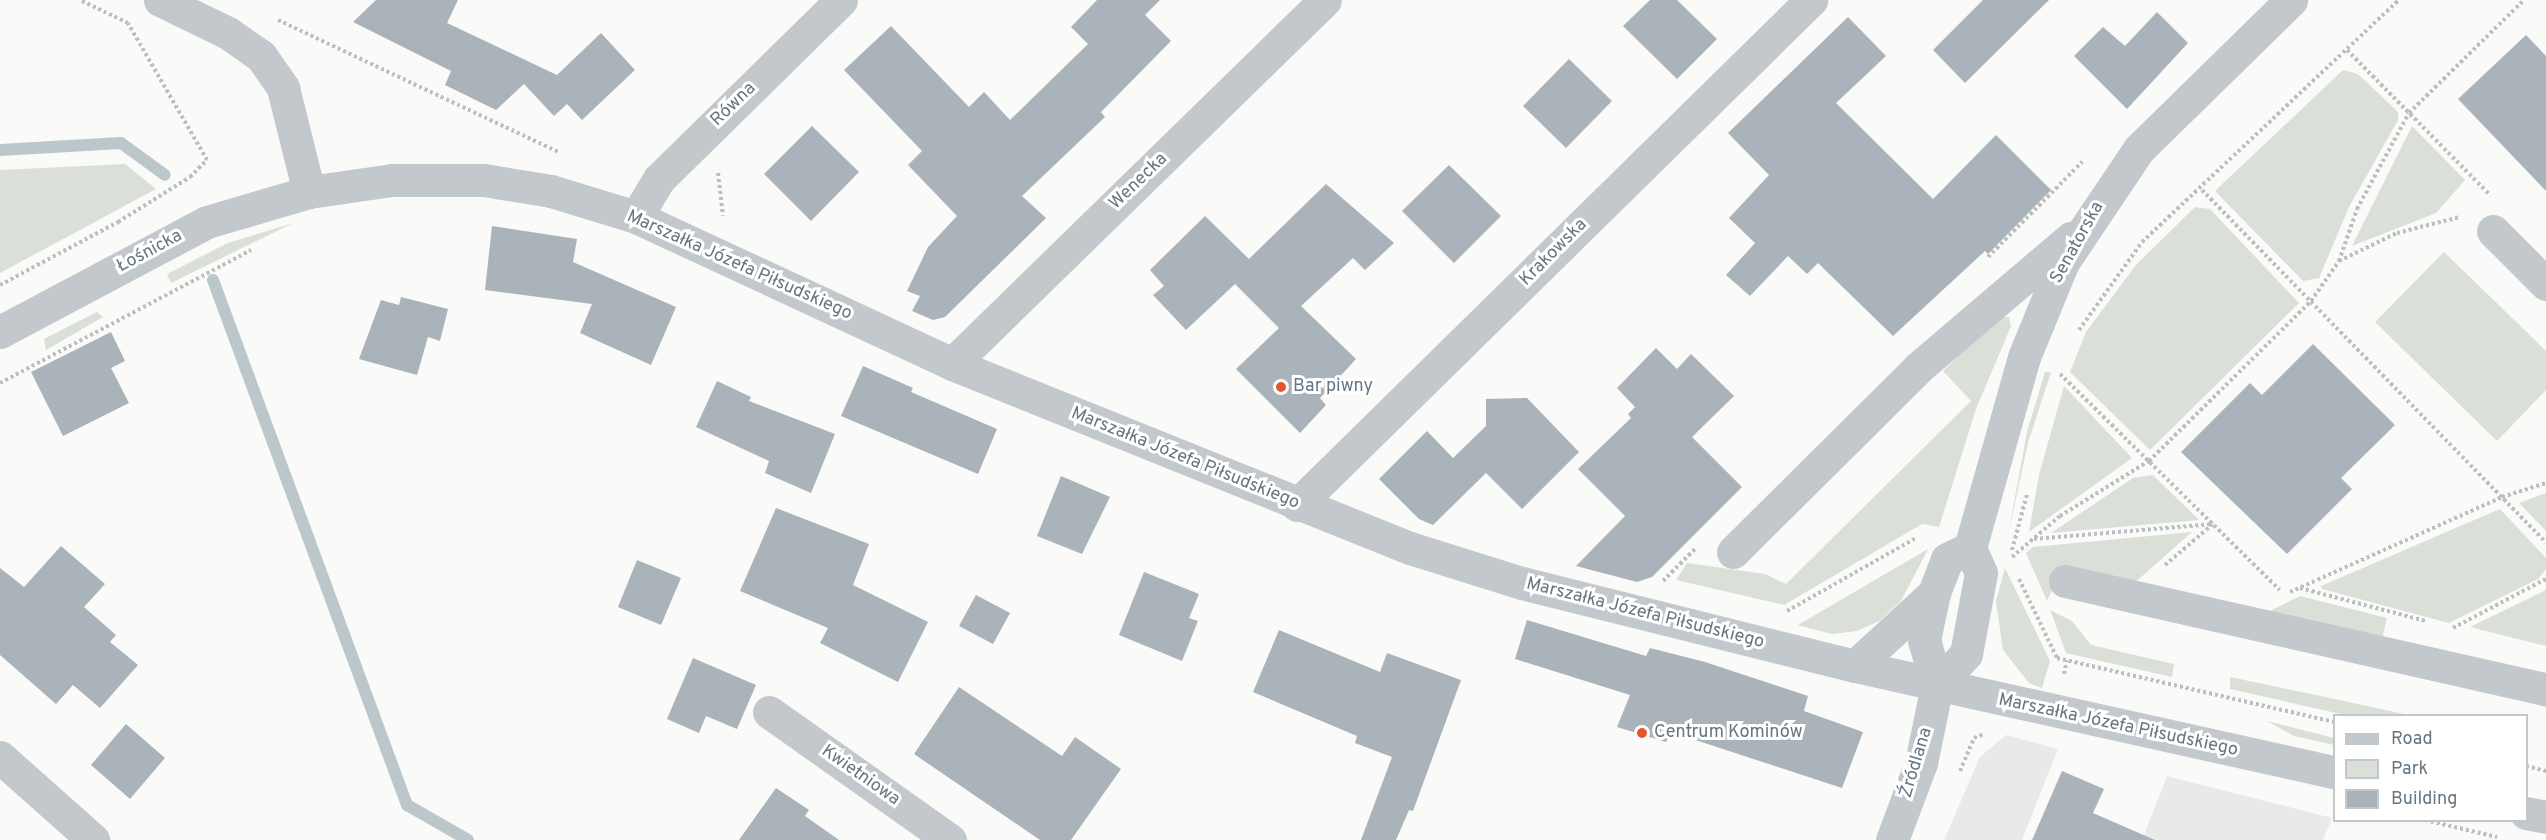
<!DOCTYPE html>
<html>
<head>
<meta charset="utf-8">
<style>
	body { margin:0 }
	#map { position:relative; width:2546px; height:840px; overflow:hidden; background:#fafaf8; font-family:Overpass,sans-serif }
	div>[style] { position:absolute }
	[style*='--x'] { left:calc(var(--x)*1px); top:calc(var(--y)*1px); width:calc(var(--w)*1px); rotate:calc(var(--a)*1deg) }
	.built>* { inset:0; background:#e8e9e9 }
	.green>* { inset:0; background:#dadfd7 }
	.stream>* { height:12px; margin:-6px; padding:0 6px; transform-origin:6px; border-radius:6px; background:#bbc7cb }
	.building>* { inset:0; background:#aab3b9 }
	.path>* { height:4px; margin-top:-2px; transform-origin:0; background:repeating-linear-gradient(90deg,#bbbfc2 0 3px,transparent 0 6px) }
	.minor>* { height:33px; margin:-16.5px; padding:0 16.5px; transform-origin:16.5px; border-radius:16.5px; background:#c3c8cc }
	.dots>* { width:16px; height:16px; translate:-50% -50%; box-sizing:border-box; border:3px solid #fff; border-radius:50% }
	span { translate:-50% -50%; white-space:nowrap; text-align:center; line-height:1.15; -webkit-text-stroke:6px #fff; paint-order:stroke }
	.street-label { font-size:18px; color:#657683 }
	.poi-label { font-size:18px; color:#657683 }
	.left { translate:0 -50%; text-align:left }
	.legend { position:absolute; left:2333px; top:714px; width:195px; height:108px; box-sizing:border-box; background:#fff; border:2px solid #c1c8cd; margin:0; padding:8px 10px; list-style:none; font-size:18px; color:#657683 }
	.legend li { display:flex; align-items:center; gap:12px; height:30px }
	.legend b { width:30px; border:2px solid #c1c8cd }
</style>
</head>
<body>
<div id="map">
	<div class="built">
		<i style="clip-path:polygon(2006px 735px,2058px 749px,2022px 840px,1944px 840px,1980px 757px)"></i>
		<i style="clip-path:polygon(2167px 776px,2332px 818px,2323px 840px,2142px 840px)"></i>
	</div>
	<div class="green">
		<i style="clip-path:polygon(2343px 70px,2358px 74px,2398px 112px,2398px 120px,2349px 207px,2319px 278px,2303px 281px,2215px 191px)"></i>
		<i style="clip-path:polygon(2412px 126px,2465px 180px,2436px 213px,2352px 246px)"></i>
		<i style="clip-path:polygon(125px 164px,156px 189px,0 273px,0 170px)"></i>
		<i style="clip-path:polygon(2195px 207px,2210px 209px,2299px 303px,2150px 450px,2070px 372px,2086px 332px,2136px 265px)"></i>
		<i style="clip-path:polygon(293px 223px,171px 283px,167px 274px,228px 243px)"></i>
		<i style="clip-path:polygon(2444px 252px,2546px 351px,2546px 390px,2497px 441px,2375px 322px)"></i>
		<i style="clip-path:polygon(97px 312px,103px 317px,46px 350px,44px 339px)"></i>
		<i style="clip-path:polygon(2009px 317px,2011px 326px,1976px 409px,1939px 527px,1922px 524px,1784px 605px,1676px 580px,1687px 563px,1765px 574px,1786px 584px,1971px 401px,1943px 371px,1997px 318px)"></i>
		<i style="clip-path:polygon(2045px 372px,2051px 372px,2028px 443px,2008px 535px,2027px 432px)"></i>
		<i style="clip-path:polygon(2064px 386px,2132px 458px,2029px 532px,2039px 475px)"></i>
		<i style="clip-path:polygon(2153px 475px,2199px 520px,2051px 533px,2133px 478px)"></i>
		<i style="clip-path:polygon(2546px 493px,2546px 531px,2519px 503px)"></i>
		<i style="clip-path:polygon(2500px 509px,2546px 558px,2546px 569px,2538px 579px,2449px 623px,2322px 589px,2321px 586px)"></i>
		<i style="clip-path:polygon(2192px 532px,2131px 586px,2061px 570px,2047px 601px,2026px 553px,2033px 547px)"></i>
		<i style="clip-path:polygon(1928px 549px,1901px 601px,1879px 621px,1857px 631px,1832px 634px,1798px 625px)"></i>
		<i style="clip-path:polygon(2005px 568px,2050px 661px,2042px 688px,2029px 683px,2003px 650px,1996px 601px)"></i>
		<i style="clip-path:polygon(2546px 589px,2546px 646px,2470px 627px,2544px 591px)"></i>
		<i style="clip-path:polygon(2300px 596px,2387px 618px,2381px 643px,2262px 615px)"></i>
		<i style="clip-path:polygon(2050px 610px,2072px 621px,2091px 645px,2174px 664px,2172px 677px,2066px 653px)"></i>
		<i style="clip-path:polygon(2230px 677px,2358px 704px,2409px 715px,2345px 715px,2230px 689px)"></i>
		<i style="clip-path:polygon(2267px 721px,2334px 738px,2334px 745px,2294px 736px)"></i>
	</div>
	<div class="stream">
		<i style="--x:0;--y:150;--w:121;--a:-3.3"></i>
		<i style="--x:121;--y:143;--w:54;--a:36"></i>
		<i style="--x:213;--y:280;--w:560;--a:69.72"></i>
		<i style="--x:407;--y:805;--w:70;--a:29.8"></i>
	</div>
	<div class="building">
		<i style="clip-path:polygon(376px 0,458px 0,447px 23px,557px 75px,601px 33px,635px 70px,582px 120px,567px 104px,554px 116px,524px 84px,496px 110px,445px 85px,451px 71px,353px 22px)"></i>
		<i style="clip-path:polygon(1097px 0,1160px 0,1145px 15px,1171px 41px,1101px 112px,1105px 117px,1022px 196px,1046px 218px,945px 317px,933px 320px,912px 311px,920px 296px,907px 291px,928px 247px,957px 216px,908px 165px,922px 151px,844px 70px,891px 26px,969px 107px,984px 92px,1010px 120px,1088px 44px,1071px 27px)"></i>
		<i style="clip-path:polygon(1650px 0,1677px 0,1717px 39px,1677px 79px,1623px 26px)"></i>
		<i style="clip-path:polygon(1983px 0,2049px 0,1965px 83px,1933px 50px)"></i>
		<i style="clip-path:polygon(2157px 12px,2188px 43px,2127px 109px,2074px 56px,2103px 27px,2125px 46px)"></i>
		<i style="clip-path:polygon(1848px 17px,1886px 56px,1836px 103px,1933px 199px,1996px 135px,2051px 190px,1988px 254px,1985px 251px,1893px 336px,1818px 263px,1807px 274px,1788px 256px,1750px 296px,1726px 275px,1755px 243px,1729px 218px,1769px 175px,1728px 133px)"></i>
		<i style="clip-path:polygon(2526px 35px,2546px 56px,2546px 191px,2458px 99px)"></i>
		<i style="clip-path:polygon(1569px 59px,1612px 101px,1566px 148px,1523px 106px)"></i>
		<i style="clip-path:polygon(812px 126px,859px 172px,811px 221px,764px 174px)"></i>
		<i style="clip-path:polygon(1449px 165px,1501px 216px,1454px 263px,1402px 211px)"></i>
		<i style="clip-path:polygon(1326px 184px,1394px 243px,1365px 270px,1353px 258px,1301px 306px,1356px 359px,1320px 398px,1326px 405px,1300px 433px,1236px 369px,1279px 328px,1235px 284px,1186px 330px,1153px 295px,1164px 286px,1150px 270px,1205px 216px,1249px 259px)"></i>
		<i style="clip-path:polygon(492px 226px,577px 239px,573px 262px,676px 307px,651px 365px,580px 333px,592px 304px,485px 290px)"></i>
		<i style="clip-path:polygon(401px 297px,448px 309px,440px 341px,428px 337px,417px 375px,359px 359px,381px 300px,399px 305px)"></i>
		<i style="clip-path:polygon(111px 332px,125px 361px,111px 368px,129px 403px,63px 436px,31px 372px)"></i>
		<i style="clip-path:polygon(2313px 344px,2395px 425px,2341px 478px,2352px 489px,2287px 554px,2181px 452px,2250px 383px,2262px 395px)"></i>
		<i style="clip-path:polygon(1656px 348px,1677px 369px,1691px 354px,1734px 396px,1692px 437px,1742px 487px,1652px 577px,1637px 582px,1576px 566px,1625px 516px,1578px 469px,1631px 418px,1628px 414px,1635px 407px,1617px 388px)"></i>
		<i style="clip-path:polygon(863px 366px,913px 388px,911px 392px,997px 429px,978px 474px,841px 416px)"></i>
		<i style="clip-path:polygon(717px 381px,751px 397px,749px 401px,835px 434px,811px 493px,765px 473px,769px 461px,696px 427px)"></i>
		<i style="clip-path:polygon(1527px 398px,1579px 452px,1522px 509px,1486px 473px,1433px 525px,1419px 519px,1379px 479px,1427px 431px,1453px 458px,1486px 426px,1486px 399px)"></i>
		<i style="clip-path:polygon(1061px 476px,1110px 497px,1082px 554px,1037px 536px)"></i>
		<i style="clip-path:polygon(776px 508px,869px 544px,853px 585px,928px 622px,898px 682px,820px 643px,828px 628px,740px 591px)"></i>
		<i style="clip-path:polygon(61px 546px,105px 584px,84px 607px,116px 635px,110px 642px,138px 665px,100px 708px,73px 685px,56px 704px,0 655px,0 568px,24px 587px)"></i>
		<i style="clip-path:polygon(637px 560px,681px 578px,661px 625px,618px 607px)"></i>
		<i style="clip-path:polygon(1144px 572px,1199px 594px,1189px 618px,1198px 621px,1182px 661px,1119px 635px)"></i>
		<i style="clip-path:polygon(976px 595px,1010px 613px,993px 644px,959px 626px)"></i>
		<i style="clip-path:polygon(1527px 620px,1646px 656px,1650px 648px,1705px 662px,1808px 696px,1804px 711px,1863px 732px,1842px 788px,1671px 732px,1666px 742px,1617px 727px,1630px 695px,1515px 659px)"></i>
		<i style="clip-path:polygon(1279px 630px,1380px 672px,1387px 653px,1461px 680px,1413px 811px,1409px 810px,1396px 840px,1361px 840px,1392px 757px,1355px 743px,1357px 736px,1253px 692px)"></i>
		<i style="clip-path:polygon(693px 658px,756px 685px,737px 729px,706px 716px,699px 733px,667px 719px)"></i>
		<i style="clip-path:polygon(959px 687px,1062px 756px,1075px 737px,1121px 769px,1071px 840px,1040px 840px,914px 754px)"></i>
		<i style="clip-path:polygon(126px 724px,165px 758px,130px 799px,91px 765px)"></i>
		<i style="clip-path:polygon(2062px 771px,2104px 789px,2093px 813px,2155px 840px,2032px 840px)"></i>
		<i style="clip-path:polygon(776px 788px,809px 810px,805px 816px,839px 840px,739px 840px)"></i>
	</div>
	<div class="path">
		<i style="--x:278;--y:20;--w:310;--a:25.2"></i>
		<i style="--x:2347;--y:50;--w:204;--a:45.4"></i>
		<i style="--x:718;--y:173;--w:43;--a:83.4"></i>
		<i style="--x:2202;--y:190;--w:492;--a:45.7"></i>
		<i style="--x:1988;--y:257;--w:134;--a:-45.3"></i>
		<i style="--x:2339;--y:261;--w:64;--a:-25.8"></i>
		<i style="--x:2397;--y:233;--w:65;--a:-14.3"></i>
		<i style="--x:0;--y:285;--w:134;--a:-28.1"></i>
		<i style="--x:118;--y:222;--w:85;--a:-32"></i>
		<i style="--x:190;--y:177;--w:24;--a:-45"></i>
		<i style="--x:207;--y:160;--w:158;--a:-120"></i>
		<i style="--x:128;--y:23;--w:53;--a:-154.4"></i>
		<i style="--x:2079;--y:330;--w:108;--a:-54.4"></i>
		<i style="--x:2142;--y:242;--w:353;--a:-43.3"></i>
		<i style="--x:2060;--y:374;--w:308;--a:44.5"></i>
		<i style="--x:0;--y:383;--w:284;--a:-27.9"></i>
		<i style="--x:2034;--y:539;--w:180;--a:-4.8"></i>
		<i style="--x:2012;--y:550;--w:58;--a:-75"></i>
		<i style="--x:2012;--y:557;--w:63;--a:-40.5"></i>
		<i style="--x:2060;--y:516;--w:105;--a:-31.7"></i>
		<i style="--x:2149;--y:461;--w:228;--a:-44.6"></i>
		<i style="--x:2311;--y:301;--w:49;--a:-55"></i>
		<i style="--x:2339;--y:261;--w:55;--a:-70.9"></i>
		<i style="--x:2357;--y:209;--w:109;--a:-61.6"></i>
		<i style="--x:2409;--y:113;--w:161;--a:-44.5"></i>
		<i style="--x:2165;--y:565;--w:62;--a:-40.4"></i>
		<i style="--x:2019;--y:579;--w:88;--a:64.3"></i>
		<i style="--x:2057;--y:658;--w:284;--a:13"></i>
		<i style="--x:1663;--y:581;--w:47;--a:-45"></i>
		<i style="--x:2300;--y:588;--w:130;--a:14.7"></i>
		<i style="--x:2290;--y:592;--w:232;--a:-24.1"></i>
		<i style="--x:2502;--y:497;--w:46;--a:-17.7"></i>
		<i style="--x:1787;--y:611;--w:148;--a:-29.5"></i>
		<i style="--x:2453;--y:628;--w:105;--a:-27.8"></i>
		<i style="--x:2064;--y:674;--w:14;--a:-78"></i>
		<i style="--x:2526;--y:766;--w:21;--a:14"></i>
		<i style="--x:1960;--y:771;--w:36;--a:-67"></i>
		<i style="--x:1974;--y:738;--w:11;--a:-22"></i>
		<i style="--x:2425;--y:820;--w:74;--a:13.3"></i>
	</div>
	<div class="minor">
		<i style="--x:160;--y:0;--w:76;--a:25.9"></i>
		<i style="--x:228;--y:33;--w:40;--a:34.9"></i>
		<i style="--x:261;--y:56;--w:39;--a:55"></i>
		<i style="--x:283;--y:88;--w:107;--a:76"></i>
		<i style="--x:636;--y:217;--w:44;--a:-58.8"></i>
		<i style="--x:659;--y:179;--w:255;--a:-44.5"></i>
		<i style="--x:2493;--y:231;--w:75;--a:45"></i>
		<i style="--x:0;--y:332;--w:234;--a:-28"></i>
		<i style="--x:207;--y:222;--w:106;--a:-16.4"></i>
		<i style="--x:309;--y:192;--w:84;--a:-8.2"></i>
		<i style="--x:392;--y:180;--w:92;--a:0"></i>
		<i style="--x:484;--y:180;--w:68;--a:9.3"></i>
		<i style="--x:551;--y:191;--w:89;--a:17"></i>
		<i style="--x:636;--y:217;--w:349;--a:24.9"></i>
		<i style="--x:952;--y:364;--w:494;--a:21.9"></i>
		<i style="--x:1410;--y:548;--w:117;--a:17.4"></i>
		<i style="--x:1522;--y:583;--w:343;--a:14"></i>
		<i style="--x:1855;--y:666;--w:491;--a:12.5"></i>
		<i style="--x:952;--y:364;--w:521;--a:-44.3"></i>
		<i style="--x:1297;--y:505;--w:721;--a:-44.49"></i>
		<i style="--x:1733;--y:552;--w:261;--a:-44.8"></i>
		<i style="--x:1918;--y:368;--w:201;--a:-40.4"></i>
		<i style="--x:2065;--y:581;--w:493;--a:12.7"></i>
		<i style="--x:1855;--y:666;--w:108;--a:-42.7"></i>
		<i style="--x:1937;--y:685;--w:42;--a:-46.9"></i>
		<i style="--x:1966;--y:654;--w:82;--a:-79.5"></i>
		<i style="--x:1981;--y:573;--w:27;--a:-114"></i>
		<i style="--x:1970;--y:548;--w:198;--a:-74.2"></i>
		<i style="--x:2024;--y:357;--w:103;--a:-67.7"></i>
		<i style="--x:2063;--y:262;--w:136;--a:-56.1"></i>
		<i style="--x:2139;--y:149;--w:213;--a:-44.4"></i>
		<i style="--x:769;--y:712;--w:222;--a:35.3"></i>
		<i style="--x:0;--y:757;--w:125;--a:41.7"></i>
		<i style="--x:2526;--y:813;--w:20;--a:11"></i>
		<i style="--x:1892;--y:840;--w:82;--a:-69.4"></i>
		<i style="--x:1921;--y:763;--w:80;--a:-78.4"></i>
		<i style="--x:1937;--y:685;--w:47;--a:-106.1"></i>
		<i style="--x:1924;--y:640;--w:48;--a:-78"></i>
		<i style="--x:1934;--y:593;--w:36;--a:-69"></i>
		<i style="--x:1947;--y:559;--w:25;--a:-26"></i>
	</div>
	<div class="dots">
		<i style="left:1281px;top:387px;background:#e4572e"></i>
		<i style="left:1642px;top:733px;background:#e4572e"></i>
	</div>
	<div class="street-label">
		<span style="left:734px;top:105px;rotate:-44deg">Równa</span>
		<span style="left:1139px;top:182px;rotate:-44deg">Wenecka</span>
		<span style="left:2078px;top:243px;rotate:-61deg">Senatorska</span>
		<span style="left:150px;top:252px;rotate:-28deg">Łośnicka</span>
		<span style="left:1554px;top:253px;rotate:-45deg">Krakowska</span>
		<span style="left:739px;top:266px;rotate:24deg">Marszałka Józefa Piłsudskiego</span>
		<span style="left:1185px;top:459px;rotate:22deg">Marszałka Józefa Piłsudskiego</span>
		<span style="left:1645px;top:614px;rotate:14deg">Marszałka Józefa Piłsudskiego</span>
		<span style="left:2118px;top:726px;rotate:12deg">Marszałka Józefa Piłsudskiego</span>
		<span style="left:1917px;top:763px;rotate:-73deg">Źródlana</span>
		<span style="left:860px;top:776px;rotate:35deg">Kwietniowa</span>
	</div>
	<div class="poi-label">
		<span class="left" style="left:1293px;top:387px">Bar piwny</span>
		<span class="left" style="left:1654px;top:733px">Centrum Kominów</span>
	</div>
	<ul class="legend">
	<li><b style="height:8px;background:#c3c8cc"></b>Road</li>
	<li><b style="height:16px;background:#dadfd7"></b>Park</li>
	<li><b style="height:16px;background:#aab3b9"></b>Building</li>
	</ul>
</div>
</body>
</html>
